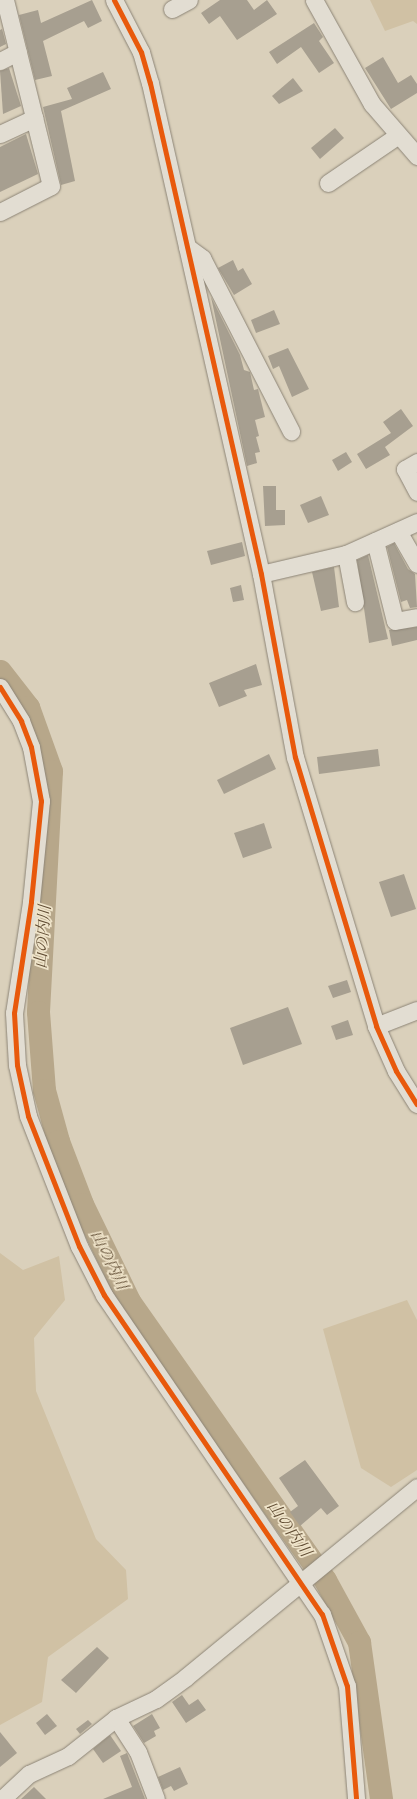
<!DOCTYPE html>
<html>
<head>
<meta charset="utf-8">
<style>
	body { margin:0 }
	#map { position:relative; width:417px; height:1799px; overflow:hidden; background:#dad0bb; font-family:Alegreya,"Noto Serif JP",serif }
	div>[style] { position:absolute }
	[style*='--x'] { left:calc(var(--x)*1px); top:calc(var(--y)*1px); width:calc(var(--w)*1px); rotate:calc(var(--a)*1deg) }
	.green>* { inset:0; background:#d0c1a4 }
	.river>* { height:23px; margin:-11.5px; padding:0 11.5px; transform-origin:11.5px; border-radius:11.5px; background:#b7a78a }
	.building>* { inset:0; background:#a79f90 }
	.roads { filter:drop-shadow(0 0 1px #8c8476) drop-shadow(0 0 1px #8c8476) }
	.minor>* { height:17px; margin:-8.5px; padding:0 8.5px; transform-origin:8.5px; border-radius:8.5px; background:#e2ddd2 }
	.cycleway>* { height:5px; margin:-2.5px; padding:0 2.5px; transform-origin:2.5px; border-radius:2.5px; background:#e8590c }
	span { translate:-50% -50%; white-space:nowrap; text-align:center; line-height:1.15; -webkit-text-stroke:3.5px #efe4ca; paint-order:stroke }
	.water-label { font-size:16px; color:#5f4b32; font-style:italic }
</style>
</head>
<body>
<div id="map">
	<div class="green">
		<i style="clip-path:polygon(370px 0,417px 0,417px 24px,413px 21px,385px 31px)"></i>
		<i style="clip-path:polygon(0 1253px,23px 1270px,59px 1256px,65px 1300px,34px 1338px,36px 1391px,96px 1539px,126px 1570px,128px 1599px,48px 1657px,42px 1702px,0 1725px)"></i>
		<i style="clip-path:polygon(407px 1300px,417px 1320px,417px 1470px,391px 1487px,361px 1468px,323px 1329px)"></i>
	</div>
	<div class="river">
		<i style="--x:0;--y:671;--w:46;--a:52.1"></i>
		<i style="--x:28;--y:707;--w:68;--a:70.2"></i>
		<i style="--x:51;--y:771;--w:241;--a:93.1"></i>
		<i style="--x:38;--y:1012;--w:78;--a:85.6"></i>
		<i style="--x:44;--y:1090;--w:53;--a:74.6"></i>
		<i style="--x:58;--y:1141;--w:67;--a:69.1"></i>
		<i style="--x:82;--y:1204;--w:108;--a:64.1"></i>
		<i style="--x:129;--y:1301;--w:341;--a:54.9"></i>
		<i style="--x:325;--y:1580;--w:71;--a:61.3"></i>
		<i style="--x:359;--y:1642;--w:159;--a:82"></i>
	</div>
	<div class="building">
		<i style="clip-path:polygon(92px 0,102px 21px,88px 28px,84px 21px,43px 41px,52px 76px,35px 80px,19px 15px,38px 10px,41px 23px)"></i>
		<i style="clip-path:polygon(220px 0,247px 0,254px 10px,267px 0,277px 14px,237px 40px,220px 16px,209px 24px,201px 13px)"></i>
		<i style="clip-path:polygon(314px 23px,323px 37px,319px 41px,334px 63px,319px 73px,301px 47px,277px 64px,269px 52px)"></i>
		<i style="clip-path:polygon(2px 29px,6px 44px,0 47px,0 30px)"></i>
		<i style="clip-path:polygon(383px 57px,398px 83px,411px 75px,417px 84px,417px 93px,391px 109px,365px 68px)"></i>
		<i style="clip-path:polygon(9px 68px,21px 106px,3px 114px,0 71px)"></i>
		<i style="clip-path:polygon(103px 72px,111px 89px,61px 111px,75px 181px,61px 185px,43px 107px,72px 99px,67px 88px)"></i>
		<i style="clip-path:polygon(293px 78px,303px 91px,279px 104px,272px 96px)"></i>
		<i style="clip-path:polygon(335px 128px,344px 138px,320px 159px,311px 148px)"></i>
		<i style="clip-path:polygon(26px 134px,38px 174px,0 192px,0 147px)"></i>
		<i style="clip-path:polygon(233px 260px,238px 271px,243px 268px,252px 284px,234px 295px,218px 268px)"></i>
		<i style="clip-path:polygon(211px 297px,240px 355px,244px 370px,250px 372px,254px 390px,258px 389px,265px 417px,255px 420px,259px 436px,256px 437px,260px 452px,255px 453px,257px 463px,247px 466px)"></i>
		<i style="clip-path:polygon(274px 310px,280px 324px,256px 333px,251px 320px)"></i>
		<i style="clip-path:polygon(288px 348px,309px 389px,292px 397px,279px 366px,273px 369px,268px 356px)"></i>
		<i style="clip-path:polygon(401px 409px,413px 426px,385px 447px,390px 455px,366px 469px,357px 454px,391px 433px,383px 422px)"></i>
		<i style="clip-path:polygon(346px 452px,352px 462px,338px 471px,332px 460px)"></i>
		<i style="clip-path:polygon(263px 486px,276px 486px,276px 510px,285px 510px,285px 525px,265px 526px)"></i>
		<i style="clip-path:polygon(321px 496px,329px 515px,308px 523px,300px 505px)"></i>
		<i style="clip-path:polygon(242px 542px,245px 556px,211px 565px,207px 551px)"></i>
		<i style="clip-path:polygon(394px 543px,408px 569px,415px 574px,417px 607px,410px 608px,407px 600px,401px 602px,387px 547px)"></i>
		<i style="clip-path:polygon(368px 555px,388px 639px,369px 643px,357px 560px)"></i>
		<i style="clip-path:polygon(334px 567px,339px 607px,321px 611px,312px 572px)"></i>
		<i style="clip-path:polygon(241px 585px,244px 600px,233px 602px,230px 588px)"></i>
		<i style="clip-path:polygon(417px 627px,417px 640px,392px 646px,389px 630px)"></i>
		<i style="clip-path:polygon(256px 664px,262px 685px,244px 690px,247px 696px,219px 707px,209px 683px)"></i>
		<i style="clip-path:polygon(378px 749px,380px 766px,319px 774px,317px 757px)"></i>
		<i style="clip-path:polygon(269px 754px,276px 769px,224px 794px,217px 780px)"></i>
		<i style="clip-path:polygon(264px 823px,272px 848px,243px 858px,234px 833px)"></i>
		<i style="clip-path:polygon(404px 874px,416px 909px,391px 917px,379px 882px)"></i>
		<i style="clip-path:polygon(347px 980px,351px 992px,333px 998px,328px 986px)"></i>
		<i style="clip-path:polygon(288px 1007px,302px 1044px,243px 1065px,230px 1028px)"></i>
		<i style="clip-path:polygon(348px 1020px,353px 1035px,336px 1040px,331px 1026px)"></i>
		<i style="clip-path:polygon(305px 1460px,339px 1506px,327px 1515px,321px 1508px,300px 1526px,290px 1512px,298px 1506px,279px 1478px)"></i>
		<i style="clip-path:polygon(97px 1647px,109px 1658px,76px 1693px,61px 1680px)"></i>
		<i style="clip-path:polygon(182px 1695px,189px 1705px,198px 1699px,206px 1710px,186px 1723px,172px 1702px)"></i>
		<i style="clip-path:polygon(47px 1714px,57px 1726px,45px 1735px,36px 1723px)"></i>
		<i style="clip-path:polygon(152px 1714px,160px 1728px,154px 1731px,156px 1736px,144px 1743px,133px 1726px)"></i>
		<i style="clip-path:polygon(88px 1720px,92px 1724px,80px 1734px,76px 1729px)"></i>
		<i style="clip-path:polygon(0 1732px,17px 1753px,0 1767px)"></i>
		<i style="clip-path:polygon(110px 1735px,121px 1751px,103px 1763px,93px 1749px)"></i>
		<i style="clip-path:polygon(127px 1753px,145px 1799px,103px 1799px,132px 1787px,120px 1756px)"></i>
		<i style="clip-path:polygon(180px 1767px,188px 1784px,174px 1791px,171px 1786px,163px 1790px,158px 1777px)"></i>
		<i style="clip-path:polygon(34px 1787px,46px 1799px,21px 1799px)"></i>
	</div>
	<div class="roads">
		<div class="minor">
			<i style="--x:114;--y:0;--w:59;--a:62.6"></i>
			<i style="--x:141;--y:52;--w:32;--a:74"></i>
			<i style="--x:150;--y:83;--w:503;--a:77.26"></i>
			<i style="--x:261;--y:574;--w:186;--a:79.5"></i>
			<i style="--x:295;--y:757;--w:281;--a:73.2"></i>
			<i style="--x:376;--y:1026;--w:49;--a:66"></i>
			<i style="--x:396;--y:1071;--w:39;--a:58"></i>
			<i style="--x:314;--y:0;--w:119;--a:60.9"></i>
			<i style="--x:372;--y:104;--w:69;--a:49.1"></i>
			<i style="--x:172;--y:9;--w:19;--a:-28"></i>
			<i style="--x:0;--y:61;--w:20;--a:-27"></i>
			<i style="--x:0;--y:134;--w:38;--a:-25"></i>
			<i style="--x:328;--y:183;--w:83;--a:-34.3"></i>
			<i style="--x:0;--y:212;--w:57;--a:-27"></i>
			<i style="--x:51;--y:186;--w:192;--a:-103.9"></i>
			<i style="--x:187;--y:247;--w:19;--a:36"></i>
			<i style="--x:202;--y:258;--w:195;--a:62.8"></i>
			<i style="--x:417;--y:462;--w:14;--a:150"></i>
			<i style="--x:405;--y:469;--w:26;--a:62"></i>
			<i style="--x:398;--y:531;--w:38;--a:60"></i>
			<i style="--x:375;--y:541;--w:82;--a:76"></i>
			<i style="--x:395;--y:621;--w:22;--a:-10"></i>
			<i style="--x:346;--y:554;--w:49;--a:79.4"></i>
			<i style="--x:261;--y:574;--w:87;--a:-13.2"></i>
			<i style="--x:346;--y:554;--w:78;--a:-24.3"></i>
			<i style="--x:0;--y:687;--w:40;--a:58"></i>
			<i style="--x:21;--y:721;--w:28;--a:69"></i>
			<i style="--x:31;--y:747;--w:55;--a:79.5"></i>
			<i style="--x:41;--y:801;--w:101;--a:95.7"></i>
			<i style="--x:31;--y:902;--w:112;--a:98.7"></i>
			<i style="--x:14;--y:1013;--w:52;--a:86.7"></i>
			<i style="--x:17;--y:1065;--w:52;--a:77.8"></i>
			<i style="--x:28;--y:1116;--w:140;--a:68.6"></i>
			<i style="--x:79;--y:1246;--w:55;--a:63"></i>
			<i style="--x:104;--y:1295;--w:386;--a:55.7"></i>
			<i style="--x:322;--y:1614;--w:76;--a:70.9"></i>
			<i style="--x:347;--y:1686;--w:113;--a:85.4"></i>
			<i style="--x:376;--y:1026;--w:44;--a:-21.3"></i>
			<i style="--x:116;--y:1718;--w:40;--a:57.1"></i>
			<i style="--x:138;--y:1752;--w:50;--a:69"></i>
			<i style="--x:2;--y:1799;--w:37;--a:-43"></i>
			<i style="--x:29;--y:1774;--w:43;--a:-24.8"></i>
			<i style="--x:68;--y:1756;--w:61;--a:-38.4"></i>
			<i style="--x:116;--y:1718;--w:44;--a:-25.4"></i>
			<i style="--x:156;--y:1699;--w:37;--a:-36"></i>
			<i style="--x:186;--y:1677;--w:299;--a:-39.4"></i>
		</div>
	</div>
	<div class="cycleway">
		<i style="--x:114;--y:0;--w:59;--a:62.6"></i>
		<i style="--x:141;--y:52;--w:32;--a:74"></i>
		<i style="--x:150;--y:83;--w:503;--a:77.26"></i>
		<i style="--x:261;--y:574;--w:186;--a:79.5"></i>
		<i style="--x:295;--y:757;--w:281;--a:73.2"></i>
		<i style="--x:376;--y:1026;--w:49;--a:66"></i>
		<i style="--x:396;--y:1071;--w:39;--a:58"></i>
		<i style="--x:0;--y:687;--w:40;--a:58"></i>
		<i style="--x:21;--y:721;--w:28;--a:69"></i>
		<i style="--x:31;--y:747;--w:55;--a:79.5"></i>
		<i style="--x:41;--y:801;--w:101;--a:95.7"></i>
		<i style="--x:31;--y:902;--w:112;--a:98.7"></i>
		<i style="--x:14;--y:1013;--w:52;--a:86.7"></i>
		<i style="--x:17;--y:1065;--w:52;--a:77.8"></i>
		<i style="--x:28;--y:1116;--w:140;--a:68.6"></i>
		<i style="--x:79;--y:1246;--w:55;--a:63"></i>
		<i style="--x:104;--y:1295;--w:386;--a:55.7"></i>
		<i style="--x:322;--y:1614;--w:76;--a:70.9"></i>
		<i style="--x:347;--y:1686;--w:113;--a:85.4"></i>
	</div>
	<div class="water-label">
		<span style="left:43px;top:937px;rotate:-86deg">山の内川</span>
		<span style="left:109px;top:1260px;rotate:64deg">山の内川</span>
		<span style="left:289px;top:1529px;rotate:55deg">山の内川</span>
	</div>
</div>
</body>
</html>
